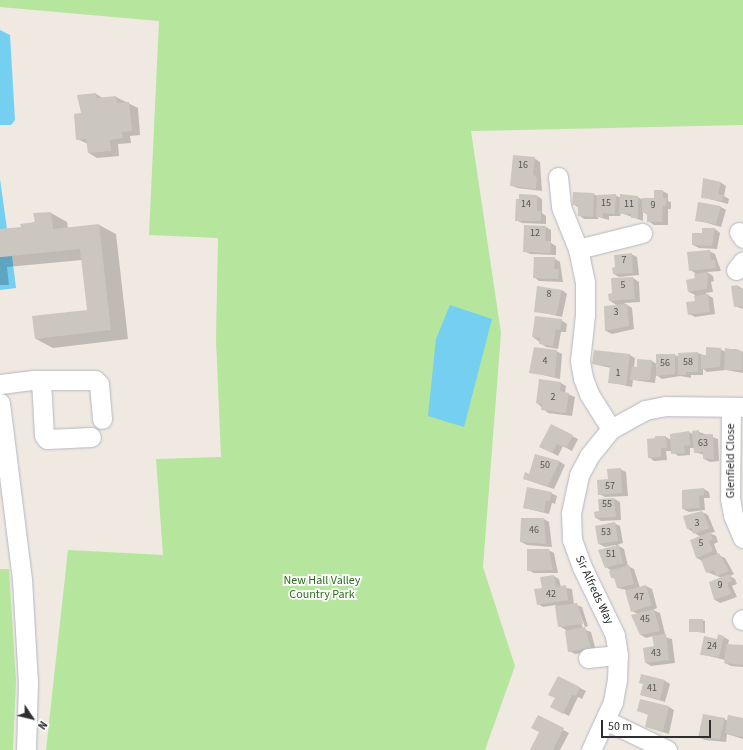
<!DOCTYPE html>
<html>
<head>
<meta charset="utf-8">
<style>
	body { margin:0 }
	#map { position:relative; width:743px; height:750px; overflow:hidden; background:#efe9e1; font-family:"Source Sans 3",sans-serif }
	div>[style] { position:absolute }
	[style*='--x'] { left:calc(var(--x)*1px); top:calc(var(--y)*1px); width:calc(var(--w)*1px); rotate:calc(var(--a)*1deg) }
	.green>* { inset:0; background:#b6e59e }
	.water>* { inset:0; background:#75cff0 }
	.shadow>* { inset:0; background:#0003 }
	.building>* { inset:0; background:#cbc7bf }
	.roads { filter:drop-shadow(0 0 1px #b4b7c1) drop-shadow(0 0 1px #b4b7c1) }
	.minor>* { height:19px; margin:-9.5px; padding:0 9.5px; transform-origin:9.5px; border-radius:9.5px; background:#fff }
	span { translate:-50% -50%; white-space:nowrap; text-align:center; line-height:1.15; -webkit-text-stroke:3.5px #fff; paint-order:stroke }
	.number-label { font-size:10px; color:#555452 }
	.number-label span { -webkit-text-stroke-width:0 }
	.street-label { font-size:12px; color:#2e2e2e }
	.park-label { font-size:12px; color:#2c6e1b }
	.north { position:absolute; left:12px; top:698px; width:40px; height:40px; -webkit-text-stroke:3px #fff; paint-order:stroke; rotate:125deg; font-size:11px; font-weight:700; line-height:16px; text-align:center; color:#2e2e2e }
	.north::after { content:''; display:block; margin:auto; width:14px; height:18px; background:#2e2e2e; clip-path:polygon(50% 0,100% 100%,50% 72%,0 100%) }
	.scale { position:absolute; left:601px; top:720px; width:110px; height:18px; box-sizing:border-box; border:2px solid #2e2e2e; border-top:0; padding-left:5px; font-size:12px; line-height:14px; white-space:nowrap; color:#2e2e2e; -webkit-text-stroke:3px #fff; paint-order:stroke }
</style>
</head>
<body>
<div id="map">
	<div class="green">
		<i style="clip-path:polygon(0 0,743px 0,743px 125px,471px 131px,501px 333px,483px 567px,515px 666px,485px 750px,46px 750px,68px 550px,163px 555px,156px 459px,221px 457px,216px 339px,218px 238px,149px 235px,159px 21px,0 7px)"></i>
		<i style="clip-path:polygon(0 569px,9px 569px,16px 681px,13px 750px,0 750px)"></i>
	</div>
	<div class="water">
		<i style="clip-path:polygon(0 30px,10px 35px,15px 120px,11px 125px,0 125px)"></i>
		<i style="clip-path:polygon(0 179px,7px 229px,0 229px)"></i>
		<i style="clip-path:polygon(12px 256px,16px 288px,0 290px,0 257px)"></i>
		<i style="clip-path:polygon(450px 305px,492px 319px,464px 427px,428px 416px,436px 339px)"></i>
	</div>
	<div class="shadow">
		<i style="clip-path:polygon(96px 94px,103px 98px,116px 97px,138px 108px,140px 135px,130px 136px,131px 143px,118px 144px,119px 156px,97px 158px,89px 153px,88px 144px,77px 139px,82px 114px)"></i>
		<i style="clip-path:polygon(534px 158px,540px 162px,542px 191px,517px 188px,511px 185px)"></i>
		<i style="clip-path:polygon(720px 182px,726px 186px,724px 196px,729px 199px,728px 204px,702px 197px)"></i>
		<i style="clip-path:polygon(663px 191px,668px 194px,668px 201px,671px 202px,671px 209px,668px 209px,668px 225px,654px 225px,648px 221px,648px 215px,643px 212px,643px 221px,621px 213px,620px 216px,609px 216px,609px 220px,598px 217px,598px 219px,584px 219px,579px 215px,579px 208px,573px 204px,594px 194px,597px 196px,615px 195px,621px 198px,638px 197px,643px 200px,655px 199px)"></i>
		<i style="clip-path:polygon(537px 196px,542px 199px,542px 213px,546px 216px,546px 224px,522px 223px,516px 220px)"></i>
		<i style="clip-path:polygon(721px 207px,726px 210px,721px 227px,697px 220px)"></i>
		<i style="clip-path:polygon(51px 213px,67px 222px,68px 228px,99px 225px,116px 234px,128px 339px,53px 348px,36px 339px,88px 311px,82px 260px,7px 267px,9px 285px,0 285px,0 230px,22px 228px)"></i>
		<i style="clip-path:polygon(546px 227px,551px 230px,551px 243px,556px 246px,556px 255px,530px 254px,524px 251px)"></i>
		<i style="clip-path:polygon(715px 229px,720px 233px,717px 249px,699px 248px,693px 245px,703px 234px)"></i>
		<i style="clip-path:polygon(709px 251px,715px 254px,721px 271px,707px 272px,713px 276px,714px 281px,711px 282px,713px 292px,705px 293px,713px 298px,715px 314px,695px 317px,689px 314px,696px 302px,695px 295px,689px 292px,696px 279px,695px 273px,690px 270px)"></i>
		<i style="clip-path:polygon(631px 254px,637px 257px,639px 275px,619px 277px,614px 274px)"></i>
		<i style="clip-path:polygon(554px 258px,560px 262px,563px 282px,539px 281px,534px 277px)"></i>
		<i style="clip-path:polygon(633px 278px,639px 282px,640px 302px,624px 303px,632px 308px,634px 329px,612px 334px,606px 331px,618px 306px,610px 301px,613px 294px,612px 279px)"></i>
		<i style="clip-path:polygon(738px 286px,743px 289px,743px 309px,735px 306px)"></i>
		<i style="clip-path:polygon(562px 290px,567px 294px,562px 317px,535px 311px)"></i>
		<i style="clip-path:polygon(561px 320px,567px 324px,566px 332px,561px 332px,558px 349px,546px 347px,533px 337px)"></i>
		<i style="clip-path:polygon(720px 349px,726px 352px,726px 349px,736px 349px,743px 352px,743px 373px,726px 370px,707px 372px,703px 369px,703px 375px,691px 375px,691px 378px,680px 376px,662px 379px,656px 375px,655px 383px,633px 380px,632px 387px,609px 382px,611px 368px,593px 364px,630px 355px,635px 358px,634px 367px,638px 368px,652px 361px,657px 364px,675px 355px,679px 357px,697px 353px,707px 356px)"></i>
		<i style="clip-path:polygon(556px 351px,562px 354px,560px 379px,530px 372px)"></i>
		<i style="clip-path:polygon(561px 383px,566px 386px,565px 393px,575px 397px,572px 416px,548px 413px,537px 403px)"></i>
		<i style="clip-path:polygon(689px 432px,694px 435px,699px 432px,718px 439px,719px 461px,710px 462px,704px 459px,704px 455px,695px 452px,694px 448px,690px 448px,690px 455px,678px 456px,672px 451px,666px 451px,667px 460px,654px 461px,649px 457px,666px 437px,671px 440px)"></i>
		<i style="clip-path:polygon(572px 436px,578px 439px,572px 451px,563px 446px,558px 456px,540px 446px)"></i>
		<i style="clip-path:polygon(559px 461px,565px 465px,554px 489px,524px 479px)"></i>
		<i style="clip-path:polygon(620px 469px,626px 472px,628px 496px,605px 497px,599px 494px)"></i>
		<i style="clip-path:polygon(704px 489px,709px 492px,710px 498px,704px 498px,705px 510px,689px 512px,683px 509px)"></i>
		<i style="clip-path:polygon(551px 493px,557px 496px,555px 504px,552px 503px,549px 514px,524px 508px)"></i>
		<i style="clip-path:polygon(613px 498px,620px 502px,621px 520px,601px 521px,596px 518px)"></i>
		<i style="clip-path:polygon(702px 512px,708px 515px,715px 532px,710px 533px,716px 536px,718px 542px,714px 544px,718px 555px,725px 558px,734px 574px,730px 576px,735px 579px,737px 584px,732px 586px,737px 597px,720px 603px,715px 600px,710px 583px,722px 578px,707px 572px,702px 561px,697px 558px,701px 537px,688px 529px)"></i>
		<i style="clip-path:polygon(544px 519px,549px 522px,552px 547px,527px 545px,521px 542px)"></i>
		<i style="clip-path:polygon(614px 523px,620px 526px,623px 543px,617px 545px,624px 549px,628px 566px,634px 569px,640px 588px,646px 586px,652px 589px,657px 608px,653px 610px,660px 613px,665px 634px,661px 636px,672px 639px,675px 663px,651px 666px,646px 663px,655px 647px,653px 636px,646px 638px,641px 635px,632px 616px,638px 614px,632px 611px,626px 590px,618px 588px,616px 580px,612px 577px,612px 571px,606px 567px,616px 545px,605px 547px,599px 544px)"></i>
		<i style="clip-path:polygon(548px 550px,554px 553px,558px 573px,534px 573px,528px 570px)"></i>
		<i style="clip-path:polygon(554px 576px,559px 579px,561px 587px,572px 589px,574px 604px,582px 607px,588px 626px,585px 627px,577px 606px,583px 629px,591px 632px,596px 651px,575px 654px,569px 651px,566px 630px,559px 626px,556px 605px,543px 607px,538px 604px,543px 589px)"></i>
		<i style="clip-path:polygon(702px 620px,705px 621px,705px 633px,690px 631px)"></i>
		<i style="clip-path:polygon(724px 637px,729px 640px,728px 645px,743px 646px,743px 667px,731px 666px,725px 663px,725px 660px,701px 654px)"></i>
		<i style="clip-path:polygon(558px 677px,586px 691px,582px 699px,578px 697px,569px 716px,557px 710px)"></i>
		<i style="clip-path:polygon(664px 680px,670px 684px,665px 702px,641px 695px)"></i>
		<i style="clip-path:polygon(669px 707px,674px 710px,669px 734px,646px 727px,649px 715px,638px 711px)"></i>
		<i style="clip-path:polygon(538px 716px,569px 733px,560px 750px,531px 750px,540px 732px)"></i>
		<i style="clip-path:polygon(724px 719px,728px 721px,743px 719px,743px 739px,727px 734px,726px 742px,705px 740px,699px 737px)"></i>
	</div>
	<div class="building">
		<i style="clip-path:polygon(96px 93px,96px 98px,116px 96px,117px 103px,129px 102px,132px 131px,122px 132px,123px 138px,110px 140px,111px 151px,88px 153px,86px 139px,76px 140px,74px 114px,81px 113px,77px 95px)"></i>
		<i style="clip-path:polygon(513px 155px,535px 157px,533px 174px,537px 178px,536px 189px,510px 186px)"></i>
		<i style="clip-path:polygon(703px 178px,721px 182px,718px 194px,724px 195px,722px 201px,701px 198px)"></i>
		<i style="clip-path:polygon(654px 190px,663px 190px,663px 198px,666px 198px,666px 206px,663px 206px,662px 222px,647px 222px,647px 213px,642px 212px,642px 198px,654px 198px)"></i>
		<i style="clip-path:polygon(573px 192px,594px 193px,593px 217px,578px 216px,578px 205px,572px 205px)"></i>
		<i style="clip-path:polygon(519px 194px,537px 195px,537px 211px,541px 211px,541px 221px,515px 221px,516px 199px,519px 199px)"></i>
		<i style="clip-path:polygon(616px 194px,615px 214px,603px 213px,603px 217px,596px 217px,597px 195px)"></i>
		<i style="clip-path:polygon(620px 194px,638px 196px,638px 218px,631px 218px,631px 214px,619px 214px)"></i>
		<i style="clip-path:polygon(698px 202px,721px 206px,716px 224px,695px 221px)"></i>
		<i style="clip-path:polygon(51px 212px,53px 229px,99px 224px,111px 330px,35px 339px,32px 316px,87px 310px,80px 249px,0 257px,0 229px,21px 227px,20px 224px,35px 222px,33px 213px)"></i>
		<i style="clip-path:polygon(524px 225px,546px 226px,545px 241px,551px 241px,550px 253px,523px 252px)"></i>
		<i style="clip-path:polygon(702px 228px,715px 228px,712px 246px,692px 245px,692px 233px,702px 233px)"></i>
		<i style="clip-path:polygon(710px 250px,711px 260px,715px 260px,716px 268px,689px 271px,687px 252px)"></i>
		<i style="clip-path:polygon(632px 253px,633px 273px,613px 274px,612px 268px,615px 267px,614px 255px)"></i>
		<i style="clip-path:polygon(534px 257px,555px 257px,554px 269px,559px 269px,558px 279px,533px 278px)"></i>
		<i style="clip-path:polygon(708px 272px,707px 289px,688px 292px,686px 280px,695px 278px,694px 274px)"></i>
		<i style="clip-path:polygon(633px 277px,635px 299px,609px 301px,608px 294px,612px 293px,611px 278px)"></i>
		<i style="clip-path:polygon(738px 285px,739px 289px,743px 289px,743px 309px,741px 306px,734px 307px,731px 286px)"></i>
		<i style="clip-path:polygon(537px 286px,562px 290px,556px 315px,534px 312px)"></i>
		<i style="clip-path:polygon(708px 294px,710px 312px,688px 315px,686px 302px,695px 301px,694px 296px)"></i>
		<i style="clip-path:polygon(627px 304px,629px 326px,605px 331px,604px 306px)"></i>
		<i style="clip-path:polygon(535px 316px,562px 319px,560px 330px,556px 329px,553px 346px,539px 344px,540px 338px,532px 337px)"></i>
		<i style="clip-path:polygon(534px 347px,557px 350px,555px 377px,529px 373px)"></i>
		<i style="clip-path:polygon(706px 347px,721px 348px,720px 367px,701px 369px,701px 355px,706px 355px)"></i>
		<i style="clip-path:polygon(725px 348px,742px 351px,742px 370px,724px 370px)"></i>
		<i style="clip-path:polygon(594px 350px,630px 354px,626px 385px,608px 383px,610px 366px,592px 364px)"></i>
		<i style="clip-path:polygon(698px 352px,698px 372px,686px 372px,686px 375px,678px 375px,678px 353px)"></i>
		<i style="clip-path:polygon(656px 354px,675px 354px,675px 374px,656px 376px)"></i>
		<i style="clip-path:polygon(637px 359px,652px 360px,650px 380px,630px 380px,632px 366px,637px 367px)"></i>
		<i style="clip-path:polygon(539px 379px,561px 382px,560px 391px,569px 393px,566px 413px,541px 410px,542px 404px,536px 403px)"></i>
		<i style="clip-path:polygon(551px 424px,573px 435px,566px 448px,557px 444px,552px 453px,539px 447px)"></i>
		<i style="clip-path:polygon(699px 430px,699px 435px,713px 434px,714px 459px,703px 459px,703px 452px,694px 453px,692px 431px)"></i>
		<i style="clip-path:polygon(689px 431px,690px 445px,684px 446px,685px 453px,671px 454px,670px 434px)"></i>
		<i style="clip-path:polygon(655px 436px,666px 436px,667px 448px,661px 448px,661px 457px,648px 458px,647px 439px,655px 438px)"></i>
		<i style="clip-path:polygon(535px 454px,560px 461px,548px 486px,523px 479px,525px 472px,529px 474px)"></i>
		<i style="clip-path:polygon(621px 468px,622px 493px,598px 495px,597px 480px,608px 479px,607px 469px)"></i>
		<i style="clip-path:polygon(527px 487px,552px 492px,550px 501px,546px 501px,544px 512px,523px 508px)"></i>
		<i style="clip-path:polygon(704px 488px,704px 495px,699px 496px,700px 508px,682px 509px,682px 490px)"></i>
		<i style="clip-path:polygon(614px 498px,616px 517px,595px 518px,594px 512px,599px 511px,598px 499px)"></i>
		<i style="clip-path:polygon(702px 511px,710px 528px,693px 534px,692px 528px,687px 529px,683px 516px)"></i>
		<i style="clip-path:polygon(521px 518px,544px 518px,546px 544px,520px 542px)"></i>
		<i style="clip-path:polygon(615px 522px,618px 541px,598px 544px,595px 526px)"></i>
		<i style="clip-path:polygon(710px 532px,713px 539px,709px 541px,713px 551px,696px 558px,690px 540px)"></i>
		<i style="clip-path:polygon(619px 545px,623px 563px,605px 568px,598px 550px)"></i>
		<i style="clip-path:polygon(527px 549px,549px 549px,553px 570px,527px 571px)"></i>
		<i style="clip-path:polygon(719px 553px,729px 571px,716px 576px,714px 570px,706px 573px,701px 560px)"></i>
		<i style="clip-path:polygon(629px 565px,634px 584px,617px 588px,614px 577px,611px 578px,609px 571px)"></i>
		<i style="clip-path:polygon(729px 574px,732px 581px,727px 583px,731px 594px,714px 600px,709px 582px)"></i>
		<i style="clip-path:polygon(554px 575px,556px 587px,566px 585px,568px 600px,537px 605px,534px 589px,542px 588px,540px 577px)"></i>
		<i style="clip-path:polygon(646px 585px,652px 605px,631px 612px,625px 591px)"></i>
		<i style="clip-path:polygon(577px 603px,583px 624px,558px 627px,555px 606px)"></i>
		<i style="clip-path:polygon(654px 609px,660px 631px,640px 635px,631px 615px)"></i>
		<i style="clip-path:polygon(689px 619px,703px 619px,703px 632px,689px 632px)"></i>
		<i style="clip-path:polygon(585px 627px,591px 648px,568px 652px,565px 631px)"></i>
		<i style="clip-path:polygon(666px 634px,669px 660px,645px 663px,643px 648px,654px 646px,652px 636px)"></i>
		<i style="clip-path:polygon(718px 634px,724px 636px,719px 657px,700px 655px,704px 636px,717px 639px)"></i>
		<i style="clip-path:polygon(726px 644px,743px 645px,743px 665px,724px 663px)"></i>
		<i style="clip-path:polygon(641px 674px,665px 680px,660px 700px,640px 695px,643px 684px,639px 683px)"></i>
		<i style="clip-path:polygon(558px 676px,580px 687px,576px 696px,572px 695px,563px 714px,550px 707px,555px 698px,548px 695px)"></i>
		<i style="clip-path:polygon(640px 699px,669px 706px,663px 731px,645px 727px,648px 714px,637px 711px)"></i>
		<i style="clip-path:polygon(703px 714px,725px 718px,720px 739px,698px 738px)"></i>
		<i style="clip-path:polygon(538px 715px,564px 728px,553px 750px,530px 750px,539px 732px,531px 728px)"></i>
		<i style="clip-path:polygon(728px 715px,743px 718px,743px 737px,725px 733px)"></i>
	</div>
	<div class="roads">
		<div class="minor">
			<i style="--x:558;--y:177;--w:30;--a:84"></i>
			<i style="--x:561;--y:207;--w:45;--a:68"></i>
			<i style="--x:578;--y:249;--w:35;--a:78"></i>
			<i style="--x:585;--y:283;--w:32;--a:90"></i>
			<i style="--x:585;--y:315;--w:46;--a:96.2"></i>
			<i style="--x:580;--y:361;--w:17;--a:80"></i>
			<i style="--x:583;--y:378;--w:17;--a:69"></i>
			<i style="--x:589;--y:394;--w:41;--a:57.8"></i>
			<i style="--x:739;--y:232;--w:7;--a:56"></i>
			<i style="--x:578;--y:249;--w:66;--a:-14"></i>
			<i style="--x:736;--y:270;--w:11;--a:-52"></i>
			<i style="--x:41;--y:380;--w:55;--a:86.9"></i>
			<i style="--x:44;--y:435;--w:5;--a:53"></i>
			<i style="--x:47;--y:439;--w:44;--a:-2.6"></i>
			<i style="--x:0;--y:384;--w:34;--a:-7"></i>
			<i style="--x:34;--y:380;--w:61;--a:0"></i>
			<i style="--x:95;--y:380;--w:6;--a:45"></i>
			<i style="--x:99;--y:384;--w:35;--a:85"></i>
			<i style="--x:0;--y:403;--w:177;--a:82.9"></i>
			<i style="--x:22;--y:579;--w:103;--a:86.7"></i>
			<i style="--x:28;--y:682;--w:68;--a:91.7"></i>
			<i style="--x:731;--y:407;--w:91;--a:90.6"></i>
			<i style="--x:730;--y:498;--w:17;--a:80"></i>
			<i style="--x:733;--y:515;--w:25;--a:67"></i>
			<i style="--x:742;--y:620;--w:1;--a:-45"></i>
			<i style="--x:588;--y:658;--w:30;--a:-6"></i>
			<i style="--x:605;--y:720;--w:69;--a:25.8"></i>
			<i style="--x:591;--y:750;--w:53;--a:-65.4"></i>
			<i style="--x:613;--y:702;--w:22;--a:-80"></i>
			<i style="--x:617;--y:680;--w:25;--a:-88"></i>
			<i style="--x:618;--y:655;--w:20;--a:-99"></i>
			<i style="--x:615;--y:635;--w:76;--a:-115.9"></i>
			<i style="--x:582;--y:567;--w:29;--a:-110"></i>
			<i style="--x:572;--y:540;--w:27;--a:-92"></i>
			<i style="--x:571;--y:513;--w:39;--a:-78"></i>
			<i style="--x:579;--y:475;--w:21;--a:-62"></i>
			<i style="--x:589;--y:456;--w:35;--a:-51"></i>
			<i style="--x:611;--y:429;--w:39;--a:-29"></i>
			<i style="--x:645;--y:410;--w:20;--a:-11"></i>
			<i style="--x:665;--y:406;--w:78;--a:0.7"></i>
		</div>
	</div>
	<div class="number-label">
		<span style="left:523px;top:166px">16</span>
		<span style="left:606px;top:204px">15</span>
		<span style="left:526px;top:205px">14</span>
		<span style="left:629px;top:205px">11</span>
		<span style="left:653px;top:206px">9</span>
		<span style="left:535px;top:234px">12</span>
		<span style="left:624px;top:261px">7</span>
		<span style="left:623px;top:286px">5</span>
		<span style="left:549px;top:295px">8</span>
		<span style="left:616px;top:313px">3</span>
		<span style="left:545px;top:362px">4</span>
		<span style="left:688px;top:363px">58</span>
		<span style="left:665px;top:364px">56</span>
		<span style="left:618px;top:374px">1</span>
		<span style="left:553px;top:398px">2</span>
		<span style="left:703px;top:444px">63</span>
		<span style="left:545px;top:466px">50</span>
		<span style="left:610px;top:487px">57</span>
		<span style="left:607px;top:505px">55</span>
		<span style="left:697px;top:524px">3</span>
		<span style="left:534px;top:531px">46</span>
		<span style="left:606px;top:533px">53</span>
		<span style="left:701px;top:544px">5</span>
		<span style="left:611px;top:555px">51</span>
		<span style="left:720px;top:586px">9</span>
		<span style="left:551px;top:595px">42</span>
		<span style="left:639px;top:598px">47</span>
		<span style="left:645px;top:620px">45</span>
		<span style="left:712px;top:647px">24</span>
		<span style="left:656px;top:654px">43</span>
		<span style="left:652px;top:689px">41</span>
	</div>
	<div class="street-label">
		<span style="left:731px;top:461px;rotate:-90deg">Glenfield Close</span>
		<span style="left:594px;top:590px;rotate:65deg">Sir Alfreds Way</span>
	</div>
	<div class="park-label">
		<span style="left:322px;top:588px">New Hall Valley<br>Country Park</span>
	</div>
	<div class="north">N</div>
	<div class="scale">50 m</div>
</div>
</body>
</html>
